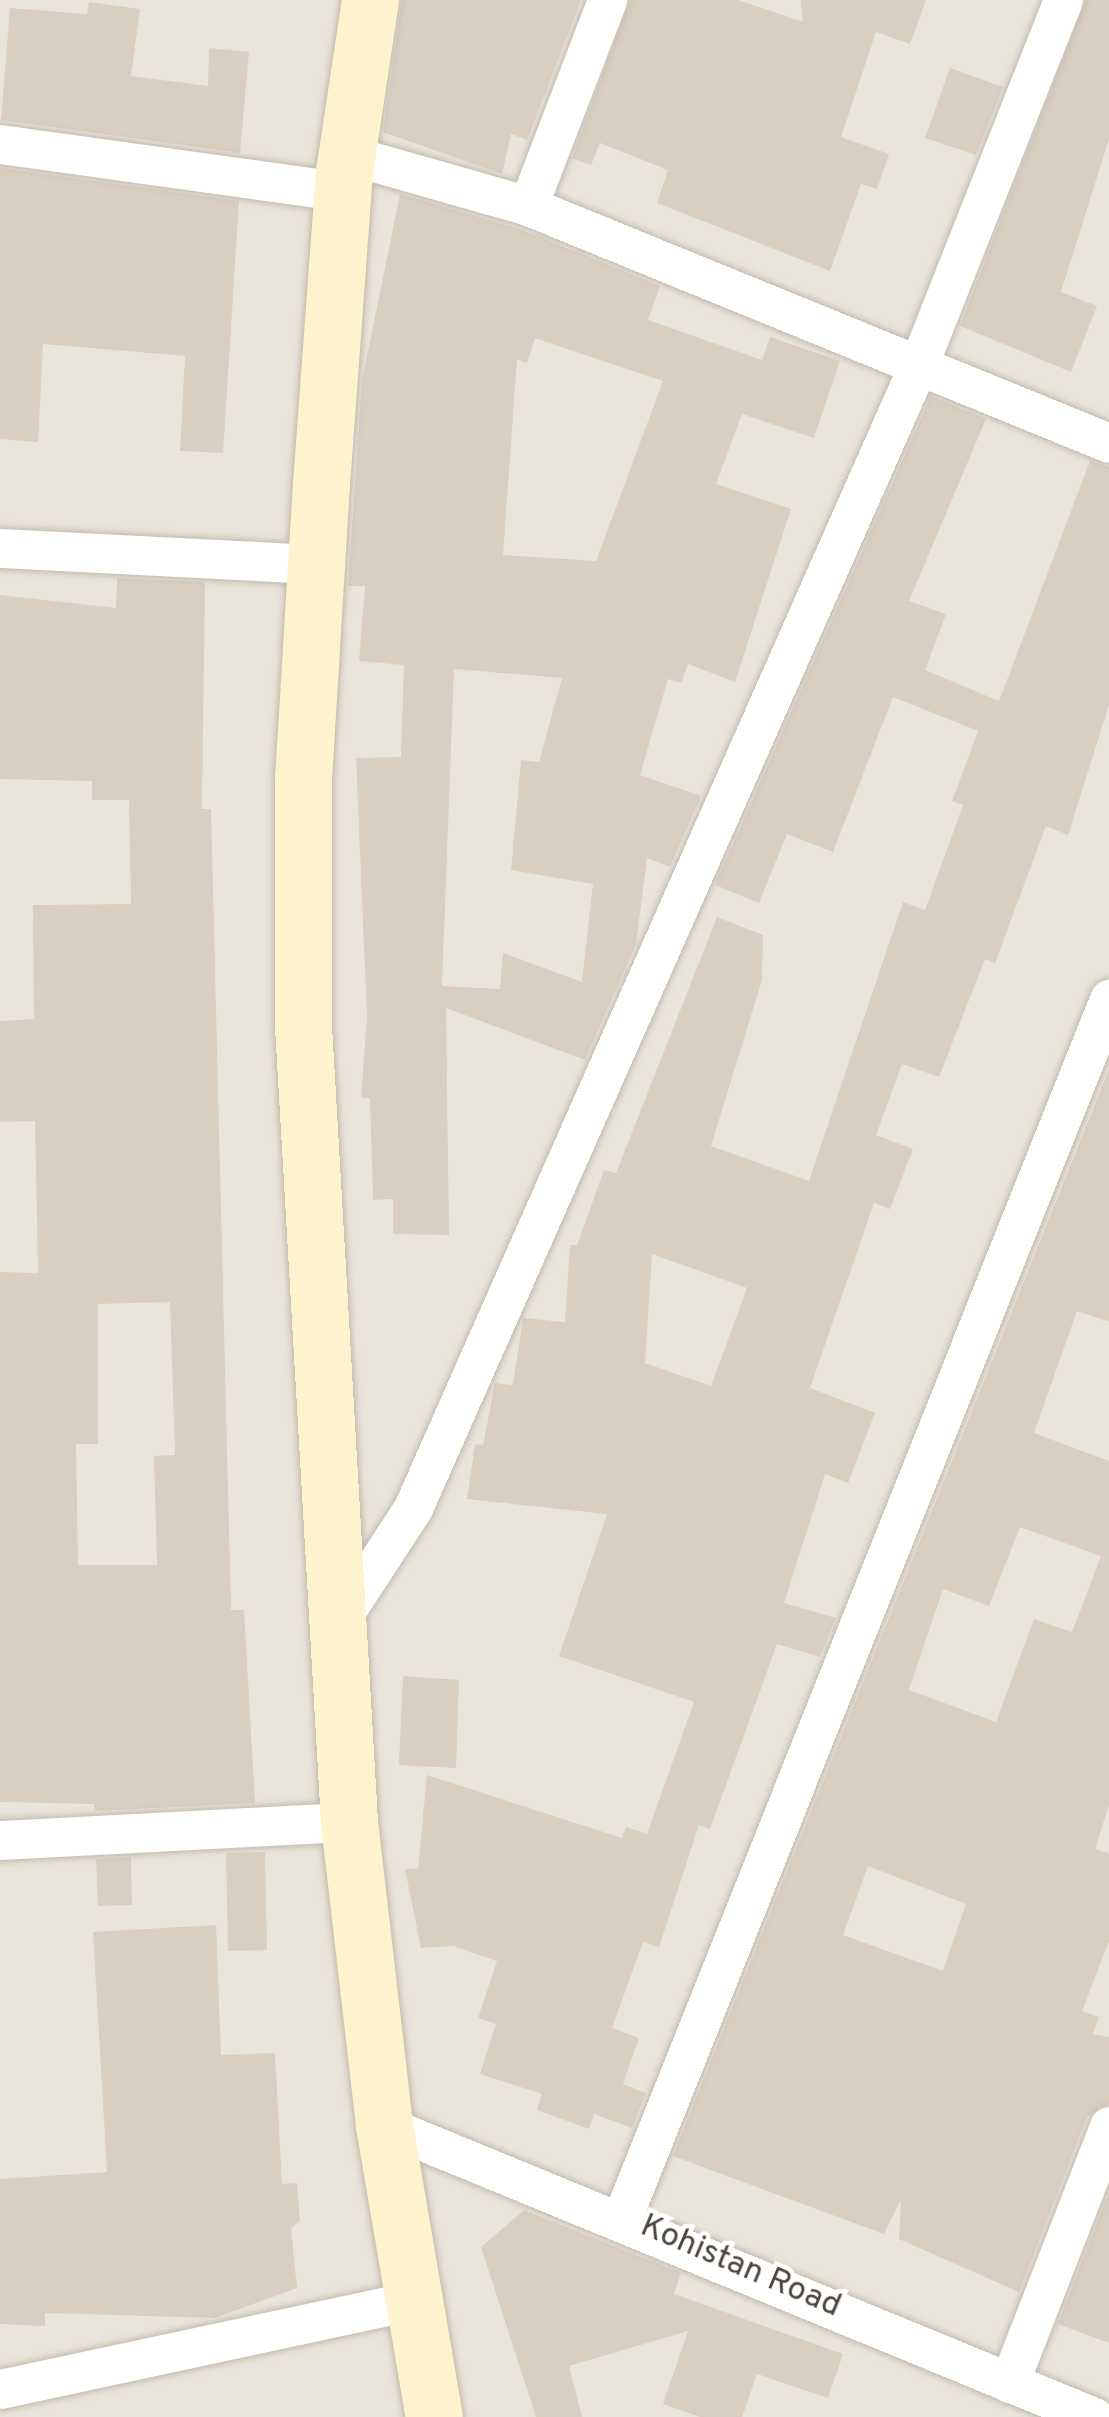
<!DOCTYPE html>
<html>
<head>
<meta charset="utf-8">
<style>
	body { margin:0 }
	#map { position:relative; width:1109px; height:2417px; overflow:hidden; background:#f6f3ec; font-family:Overpass,sans-serif }
	div>[style] { position:absolute }
	[style*='--x'] { left:calc(var(--x)*1px); top:calc(var(--y)*1px); width:calc(var(--w)*1px); rotate:calc(var(--a)*1deg) }
	.residential>* { inset:0; background:#eae5da }
	.building>* { inset:0; background:#d8cfc1 }
	.roads { filter:drop-shadow(0 0 3px #c2bbae) drop-shadow(0 0 3px #c2bbae) }
	.minor>* { height:39px; margin:-19.5px; padding:0 19.5px; transform-origin:19.5px; border-radius:19.5px; background:#fff }
	.secondary>* { height:57px; margin:-28.5px; padding:0 28.5px; transform-origin:28.5px; border-radius:28.5px; background:#fff3cd }
	span { translate:-50% -50%; white-space:nowrap; text-align:center; line-height:1.15; -webkit-text-stroke:9px #fff; paint-order:stroke }
	.street-label { font-size:33px; color:#4b4439 }
</style>
</head>
<body>
<div id="map">
	<div class="residential">
		<i style="clip-path:polygon(0 0,1109px 0,1109px 2417px,0 2417px)"></i>
	</div>
	<div class="building">
		<i style="clip-path:polygon(402px 0,581px 0,527px 140px,511px 134px,502px 174px,383px 132px)"></i>
		<i style="clip-path:polygon(630px 0,738px 0,803px 22px,801px 0,926px 0,910px 44px,876px 32px,841px 137px,889px 154px,877px 189px,861px 184px,830px 271px,657px 203px,668px 170px,600px 143px,591px 165px,572px 158px)"></i>
		<i style="clip-path:polygon(1086px 0,1109px 0,1109px 139px,1061px 292px,1097px 306px,1071px 372px,960px 326px)"></i>
		<i style="clip-path:polygon(89px 2px,140px 9px,131px 76px,208px 86px,209px 48px,249px 52px,240px 153px,1px 120px,10px 8px,87px 14px)"></i>
		<i style="clip-path:polygon(950px 68px,1003px 87px,976px 155px,925px 138px)"></i>
		<i style="clip-path:polygon(0 168px,239px 201px,223px 453px,180px 451px,185px 356px,43px 344px,38px 442px,0 439px)"></i>
		<i style="clip-path:polygon(evenodd,400px 194px,523px 230px,660px 286px,648px 320px,762px 360px,770px 337px,840px 361px,814px 438px,742px 414px,716px 484px,791px 509px,735px 682px,688px 664px,681px 683px,668px 679px,640px 775px,701px 796px,670px 867px,647px 858px,636px 944px,585px 1060px,446px 1008px,449px 1235px,393px 1234px,393px 1199px,373px 1200px,370px 1098px,361px 1098px,367px 1016px,356px 758px,401px 757px,404px 665px,359px 661px,365px 586px,348px 586px,362px 381px,400px 194px,535px 338px,663px 381px,596px 561px,503px 555px,517px 359px,527px 363px,535px 338px,400px 194px,454px 669px,562px 678px,539px 762px,521px 760px,511px 870px,593px 884px,582px 982px,503px 953px,500px 989px,442px 986px,454px 669px)"></i>
		<i style="clip-path:polygon(evenodd,931px 396px,986px 419px,909px 601px,946px 614px,925px 670px,999px 701px,1090px 461px,1109px 467px,1109px 705px,1068px 835px,1046px 826px,995px 963px,985px 959px,939px 1077px,902px 1064px,876px 1135px,913px 1149px,890px 1209px,874px 1203px,810px 1388px,875px 1413px,848px 1483px,825px 1474px,784px 1603px,836px 1618px,820px 1657px,777px 1644px,710px 1829px,699px 1825px,659px 1947px,643px 1942px,612px 2028px,639px 2038px,623px 2084px,646px 2093px,632px 2128px,594px 2114px,589px 2129px,537px 2110px,542px 2094px,480px 2074px,496px 2024px,478px 2018px,497px 1961px,453px 1946px,421px 1948px,405px 1869px,418px 1868px,427px 1775px,622px 1838px,626px 1827px,647px 1834px,694px 1702px,559px 1656px,607px 1514px,467px 1499px,475px 1444px,483px 1445px,495px 1383px,513px 1385px,523px 1318px,565px 1322px,570px 1245px,577px 1245px,604px 1170px,616px 1173px,717px 917px,763px 935px,762px 980px,711px 1146px,809px 1181px,903px 902px,925px 910px,963px 805px,952px 801px,978px 731px,893px 697px,833px 852px,787px 834px,759px 903px,715px 885px,931px 396px,652px 1254px,747px 1288px,711px 1386px,645px 1363px,652px 1254px)"></i>
		<i style="clip-path:polygon(evenodd,117px 578px,205px 582px,202px 809px,211px 809px,231px 1610px,244px 1610px,255px 1803px,95px 1811px,94px 1804px,0 1802px,0 1272px,38px 1273px,35px 1121px,0 1122px,0 1021px,34px 1019px,33px 905px,131px 904px,129px 800px,92px 800px,92px 781px,0 779px,0 595px,116px 608px,117px 578px,170px 1302px,175px 1455px,154px 1456px,157px 1565px,78px 1565px,76px 1444px,98px 1444px,98px 1304px,170px 1302px)"></i>
		<i style="clip-path:polygon(evenodd,1109px 1070px,1109px 1322px,1077px 1311px,1034px 1433px,1109px 1461px,1109px 1805px,1095px 1849px,1109px 1854px,1109px 1941px,1082px 2011px,1099px 2017px,1093px 2034px,1109px 2037px,1109px 2103px,1087px 2117px,1019px 2292px,899px 2239px,901px 2199px,884px 2234px,673px 2156px,1109px 1070px,1020px 1527px,1101px 1556px,1072px 1632px,1034px 1619px,996px 1722px,909px 1690px,943px 1589px,989px 1606px,1020px 1527px,1109px 1070px,868px 1866px,966px 1904px,943px 1971px,843px 1935px,868px 1866px)"></i>
		<i style="clip-path:polygon(403px 1676px,459px 1680px,456px 1768px,399px 1765px)"></i>
		<i style="clip-path:polygon(265px 1852px,267px 1950px,228px 1951px,226px 1853px)"></i>
		<i style="clip-path:polygon(131px 1857px,132px 1905px,98px 1906px,96px 1859px)"></i>
		<i style="clip-path:polygon(216px 1925px,221px 2055px,275px 2053px,282px 2184px,297px 2183px,300px 2221px,291px 2228px,297px 2288px,215px 2318px,45px 2313px,45px 2326px,0 2324px,0 2179px,107px 2172px,93px 1932px)"></i>
		<i style="clip-path:polygon(1109px 2192px,1109px 2343px,1058px 2324px)"></i>
		<i style="clip-path:polygon(524px 2210px,681px 2273px,674px 2294px,843px 2354px,828px 2398px,757px 2374px,742px 2417px,700px 2417px,663px 2404px,688px 2331px,569px 2366px,582px 2417px,536px 2417px,481px 2247px)"></i>
	</div>
	<div class="roads">
		<div class="minor">
			<i style="--x:0;--y:144;--w:348;--a:7.9"></i>
			<i style="--x:346;--y:154;--w:189;--a:15.9"></i>
			<i style="--x:528;--y:206;--w:627;--a:22.19"></i>
			<i style="--x:528;--y:206;--w:221;--a:-69"></i>
			<i style="--x:0;--y:548;--w:316;--a:2.9"></i>
			<i style="--x:336;--y:1626;--w:141;--a:-56.9"></i>
			<i style="--x:413;--y:1508;--w:1254;--a:-66.15"></i>
			<i style="--x:920;--y:361;--w:388;--a:-68.4"></i>
			<i style="--x:0;--y:1840;--w:349;--a:-3"></i>
			<i style="--x:384;--y:2125;--w:768;--a:22.36"></i>
			<i style="--x:622;--y:2218;--w:1313;--a:-68.22"></i>
			<i style="--x:1009;--y:2383;--w:276;--a:-68.7"></i>
			<i style="--x:0;--y:2389;--w:418;--a:-12.1"></i>
		</div>
		<div class="secondary">
			<i style="--x:370;--y:0;--w:173;--a:98.6"></i>
			<i style="--x:344;--y:171;--w:314;--a:94.2"></i>
			<i style="--x:321;--y:484;--w:293;--a:93.5"></i>
			<i style="--x:303;--y:776;--w:250;--a:90"></i>
			<i style="--x:303;--y:1026;--w:797;--a:86.69"></i>
			<i style="--x:349;--y:1822;--w:305;--a:83.4"></i>
			<i style="--x:384;--y:2125;--w:296;--a:80.3"></i>
		</div>
	</div>
	<div class="street-label">
		<span style="left:740px;top:2268px;rotate:23deg">Kohistan Road</span>
	</div>
</div>
</body>
</html>
